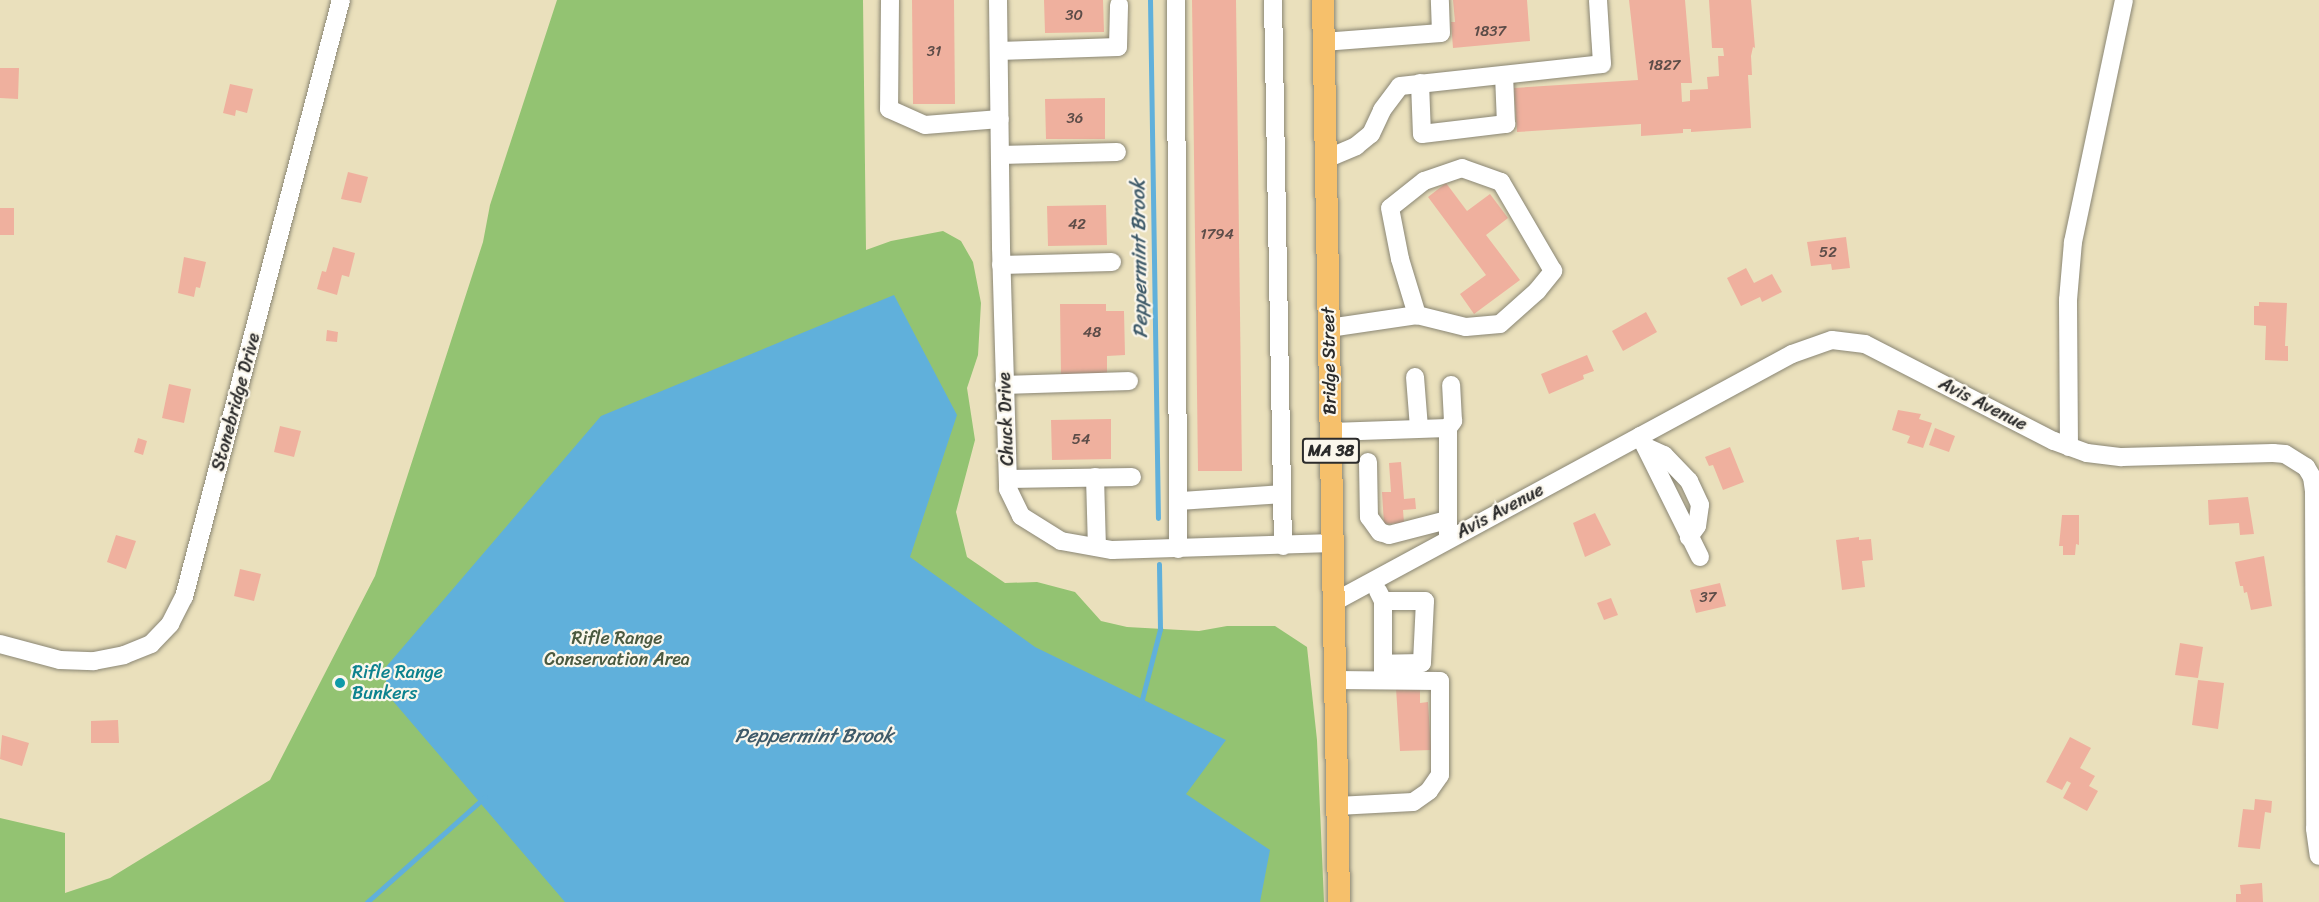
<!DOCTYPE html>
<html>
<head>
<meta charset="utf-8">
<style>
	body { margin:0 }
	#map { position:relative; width:2319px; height:902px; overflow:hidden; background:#eae0bc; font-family:Sriracha,sans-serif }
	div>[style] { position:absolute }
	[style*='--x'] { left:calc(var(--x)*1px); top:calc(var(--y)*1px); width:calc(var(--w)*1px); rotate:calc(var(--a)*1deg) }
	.green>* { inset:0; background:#93c372 }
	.water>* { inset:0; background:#60b0db }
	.stream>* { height:5px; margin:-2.5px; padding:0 2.5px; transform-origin:2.5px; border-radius:2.5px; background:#60b0db }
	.building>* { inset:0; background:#efb09e }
	.roads { filter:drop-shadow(0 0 2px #8a8674) drop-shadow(0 0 2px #8a8674) }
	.minor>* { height:18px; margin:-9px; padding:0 9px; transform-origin:9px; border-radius:9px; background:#fff }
	.major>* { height:22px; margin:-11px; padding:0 11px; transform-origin:11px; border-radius:11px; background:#f6c06b }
	.dots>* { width:16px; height:16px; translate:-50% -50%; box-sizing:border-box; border:3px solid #fbf7ec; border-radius:50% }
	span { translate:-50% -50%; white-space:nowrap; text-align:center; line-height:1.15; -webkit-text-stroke:4.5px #fbf7ec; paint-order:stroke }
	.number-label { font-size:15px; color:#5c4c48 }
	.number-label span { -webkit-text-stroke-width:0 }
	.shield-label span { padding:2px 4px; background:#fbf7ec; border:2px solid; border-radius:4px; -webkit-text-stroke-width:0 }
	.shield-label { font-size:16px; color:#2b2b2b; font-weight:700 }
	.street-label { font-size:18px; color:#2b2b2b }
	.park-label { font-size:18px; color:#4a5940 }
	.culture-label { font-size:18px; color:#0d838f }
	.left { translate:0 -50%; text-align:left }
	.water-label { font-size:20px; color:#3e5a69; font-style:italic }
</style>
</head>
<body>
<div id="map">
	<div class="green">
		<i style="clip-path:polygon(557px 0,863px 0,866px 250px,891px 241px,943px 231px,961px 241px,973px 262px,981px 303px,978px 355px,967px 388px,975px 440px,956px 512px,967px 557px,1005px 583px,1037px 582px,1075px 592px,1101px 621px,1127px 627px,1199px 631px,1227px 626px,1275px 626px,1307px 647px,1317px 740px,1324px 902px,0 902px,0 818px,65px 833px,65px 893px,110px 878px,270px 780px,375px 576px,483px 242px,490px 205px)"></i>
	</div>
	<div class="water">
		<i style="clip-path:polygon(894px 295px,957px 415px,910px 557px,1035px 647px,1226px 740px,1186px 794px,1270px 850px,1260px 902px,565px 902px,387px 694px,385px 668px,601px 416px)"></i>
	</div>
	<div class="stream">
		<i style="--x:1150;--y:0;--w:518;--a:89.12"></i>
		<i style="--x:1140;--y:707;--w:81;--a:-75.6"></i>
		<i style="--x:1160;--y:629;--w:65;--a:-90.9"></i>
		<i style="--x:367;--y:902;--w:158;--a:-41.7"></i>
	</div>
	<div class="building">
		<i style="clip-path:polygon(912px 0,954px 0,955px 104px,913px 104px)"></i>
		<i style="clip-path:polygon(1044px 0,1103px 0,1104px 32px,1045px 33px)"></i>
		<i style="clip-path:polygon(1192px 0,1236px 0,1242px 471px,1198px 471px)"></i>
		<i style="clip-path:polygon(1453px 0,1527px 0,1530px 41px,1453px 48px,1451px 22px,1455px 22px)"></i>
		<i style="clip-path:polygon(1629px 0,1685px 0,1692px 83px,1681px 83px,1682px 102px,1690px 101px,1690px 90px,1708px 89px,1707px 77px,1719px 76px,1718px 56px,1724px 56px,1723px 48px,1712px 48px,1709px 0,1751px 0,1755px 48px,1753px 47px,1751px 56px,1752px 75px,1748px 75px,1751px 128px,1691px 132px,1691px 129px,1683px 129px,1683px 133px,1641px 136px,1641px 124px,1517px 132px,1514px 88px,1638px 80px)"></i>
		<i style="clip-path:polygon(0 68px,19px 68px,18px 99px,0 98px)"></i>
		<i style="clip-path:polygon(230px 84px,253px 89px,247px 113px,236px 110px,235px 116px,223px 113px)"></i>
		<i style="clip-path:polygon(1105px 98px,1105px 139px,1046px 139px,1045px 99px)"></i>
		<i style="clip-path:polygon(348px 172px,368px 177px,361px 203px,341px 199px)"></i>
		<i style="clip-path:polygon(1446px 183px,1467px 211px,1490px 194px,1508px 218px,1486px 235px,1520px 280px,1474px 314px,1460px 294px,1486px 275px,1428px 197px)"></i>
		<i style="clip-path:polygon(1106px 205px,1107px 245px,1048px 246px,1047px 206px)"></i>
		<i style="clip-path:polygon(0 208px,14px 208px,14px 235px,0 235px)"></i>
		<i style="clip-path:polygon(1846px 237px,1850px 268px,1832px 270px,1831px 264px,1811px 266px,1807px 242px)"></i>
		<i style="clip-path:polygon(333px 247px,355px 253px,349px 277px,342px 275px,337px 295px,317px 289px,322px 271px,326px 272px)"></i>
		<i style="clip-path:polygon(184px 257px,206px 262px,200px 288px,196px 287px,194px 297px,178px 293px)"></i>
		<i style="clip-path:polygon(1746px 268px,1754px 283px,1772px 274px,1782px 292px,1762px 302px,1760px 297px,1741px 306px,1727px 278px)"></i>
		<i style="clip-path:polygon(2259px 302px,2287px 303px,2285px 346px,2288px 346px,2288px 361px,2265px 360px,2266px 326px,2254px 325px,2254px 306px,2259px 306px)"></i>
		<i style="clip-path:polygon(1060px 304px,1106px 304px,1106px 311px,1124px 311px,1125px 355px,1107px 356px,1107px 375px,1061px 376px)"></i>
		<i style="clip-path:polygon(1646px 312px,1657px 332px,1623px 351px,1612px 331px)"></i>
		<i style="clip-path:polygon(327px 330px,338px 332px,337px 342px,326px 341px)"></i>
		<i style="clip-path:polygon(1587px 355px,1594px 371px,1583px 375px,1584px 379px,1549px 394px,1541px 374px)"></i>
		<i style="clip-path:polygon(169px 384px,191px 389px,184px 423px,162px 418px)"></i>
		<i style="clip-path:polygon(1898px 410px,1921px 414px,1919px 419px,1932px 423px,1923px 448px,1907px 443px,1910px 436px,1892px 430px)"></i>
		<i style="clip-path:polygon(1111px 419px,1111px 459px,1052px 460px,1051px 420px)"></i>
		<i style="clip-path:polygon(280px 426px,301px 431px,294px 457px,274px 452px)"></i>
		<i style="clip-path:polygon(1935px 428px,1955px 436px,1949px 452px,1929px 445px)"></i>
		<i style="clip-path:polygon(138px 438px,147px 441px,143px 455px,134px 452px)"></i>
		<i style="clip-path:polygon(1730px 447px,1744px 482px,1723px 490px,1713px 465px,1709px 466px,1705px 457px)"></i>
		<i style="clip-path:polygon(1401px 462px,1404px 499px,1415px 498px,1416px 509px,1403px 510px,1404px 523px,1384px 524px,1382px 492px,1391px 492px,1389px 463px)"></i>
		<i style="clip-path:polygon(2248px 497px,2254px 534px,2240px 535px,2239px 523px,2209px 525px,2208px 500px)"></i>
		<i style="clip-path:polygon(1595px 513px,1611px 545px,1585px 557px,1573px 523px)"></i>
		<i style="clip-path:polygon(2062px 515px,2079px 515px,2079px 545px,2076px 544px,2075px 555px,2063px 555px,2063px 546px,2059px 546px)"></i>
		<i style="clip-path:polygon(116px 535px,136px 541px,126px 569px,107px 562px)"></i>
		<i style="clip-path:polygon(1859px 537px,1859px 540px,1871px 539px,1873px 560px,1862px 561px,1865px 587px,1842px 590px,1836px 540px)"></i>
		<i style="clip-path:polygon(2264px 556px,2272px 606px,2251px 610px,2247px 592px,2244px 593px,2243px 586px,2240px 586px,2235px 562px)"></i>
		<i style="clip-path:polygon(240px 569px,261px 574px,254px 601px,234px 596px)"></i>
		<i style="clip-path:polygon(1720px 583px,1726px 606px,1696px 613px,1690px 590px)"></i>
		<i style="clip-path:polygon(1611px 598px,1618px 615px,1604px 620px,1597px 603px)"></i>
		<i style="clip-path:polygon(2180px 643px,2203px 647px,2198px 678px,2175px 675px)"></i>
		<i style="clip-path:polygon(2198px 680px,2224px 683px,2218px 729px,2192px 725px)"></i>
		<i style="clip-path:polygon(1420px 687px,1420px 703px,1428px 702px,1431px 750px,1400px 751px,1396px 688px)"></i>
		<i style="clip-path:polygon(118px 720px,119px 743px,91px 743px,91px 721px)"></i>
		<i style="clip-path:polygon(2px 735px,29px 743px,22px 766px,0 759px)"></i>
		<i style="clip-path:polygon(2070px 737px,2091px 748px,2080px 768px,2095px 776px,2089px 786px,2098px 791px,2087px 811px,2063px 798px,2071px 783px,2067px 781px,2062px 790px,2046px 782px)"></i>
		<i style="clip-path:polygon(2255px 799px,2272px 801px,2271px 813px,2265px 812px,2260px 849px,2238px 847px,2243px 809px,2254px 810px)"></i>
		<i style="clip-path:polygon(2262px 883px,2263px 902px,2236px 902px,2236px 894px,2241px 894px,2240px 885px)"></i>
	</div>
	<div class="roads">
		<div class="minor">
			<i style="--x:890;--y:0;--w:109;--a:90.5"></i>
			<i style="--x:889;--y:109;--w:39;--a:24"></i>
			<i style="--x:925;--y:125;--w:75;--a:-4.6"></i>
			<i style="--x:998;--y:0;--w:248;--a:89.3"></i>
			<i style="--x:1001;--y:248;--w:241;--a:88.3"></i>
			<i style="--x:1008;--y:489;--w:30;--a:64"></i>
			<i style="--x:1021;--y:516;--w:47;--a:32"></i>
			<i style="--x:1061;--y:541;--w:52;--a:10"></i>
			<i style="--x:1112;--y:550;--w:221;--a:-1.8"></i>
			<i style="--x:1176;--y:0;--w:549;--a:89.79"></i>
			<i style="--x:1273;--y:0;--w:546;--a:88.95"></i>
			<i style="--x:1323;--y:42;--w:118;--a:-4.4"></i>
			<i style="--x:1441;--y:33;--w:33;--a:-92"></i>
			<i style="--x:999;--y:51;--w:119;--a:-1.9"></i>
			<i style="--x:1118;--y:47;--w:42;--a:-88.6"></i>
			<i style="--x:1420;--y:83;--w:51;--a:87.8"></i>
			<i style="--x:1422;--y:134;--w:85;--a:-6.8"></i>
			<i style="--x:1506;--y:124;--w:49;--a:-92.3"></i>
			<i style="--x:1000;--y:155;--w:117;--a:-1.5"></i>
			<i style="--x:1326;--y:159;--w:33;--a:-23"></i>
			<i style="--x:1356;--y:146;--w:19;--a:-39"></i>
			<i style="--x:1371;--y:134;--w:26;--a:-65"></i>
			<i style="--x:1382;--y:110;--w:30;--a:-53"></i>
			<i style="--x:1400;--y:86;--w:203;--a:-6.2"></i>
			<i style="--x:1602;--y:64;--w:64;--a:-93.6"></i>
			<i style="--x:1001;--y:265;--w:111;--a:-1.5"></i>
			<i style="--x:1329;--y:328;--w:89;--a:-8.4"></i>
			<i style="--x:1417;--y:315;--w:50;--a:13.8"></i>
			<i style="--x:1466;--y:327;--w:34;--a:-5"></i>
			<i style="--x:1500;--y:324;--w:50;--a:-41.7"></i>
			<i style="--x:1537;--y:291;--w:26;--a:-51"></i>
			<i style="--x:1553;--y:271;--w:103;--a:-120.3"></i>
			<i style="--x:1501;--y:182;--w:41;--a:-160.3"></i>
			<i style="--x:1462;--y:168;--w:40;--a:161.1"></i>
			<i style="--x:1424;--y:181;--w:43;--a:141.5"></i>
			<i style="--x:1390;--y:208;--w:52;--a:78.9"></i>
			<i style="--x:1400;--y:259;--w:59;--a:73.1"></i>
			<i style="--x:1415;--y:377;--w:51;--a:85.5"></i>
			<i style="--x:1004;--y:385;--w:125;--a:-1.8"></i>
			<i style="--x:1448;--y:428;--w:9;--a:-54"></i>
			<i style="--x:1453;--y:421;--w:36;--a:-93"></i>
			<i style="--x:1331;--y:432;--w:117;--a:-2"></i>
			<i style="--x:1448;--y:428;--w:111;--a:90"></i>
			<i style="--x:1640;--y:436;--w:135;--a:63.6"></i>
			<i style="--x:1646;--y:447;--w:20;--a:24"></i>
			<i style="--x:1664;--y:455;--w:36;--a:46"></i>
			<i style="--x:1689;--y:481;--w:26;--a:65"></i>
			<i style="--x:1700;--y:505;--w:21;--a:98"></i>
			<i style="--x:1697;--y:526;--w:14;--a:126"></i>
			<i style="--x:2069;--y:447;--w:147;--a:-90.4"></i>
			<i style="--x:2068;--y:300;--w:58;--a:-85.1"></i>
			<i style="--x:2073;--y:242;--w:247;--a:-78.1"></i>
			<i style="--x:1368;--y:462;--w:55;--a:89"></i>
			<i style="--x:1369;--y:517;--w:19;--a:54"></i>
			<i style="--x:1380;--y:532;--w:9;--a:18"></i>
			<i style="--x:1389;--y:535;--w:60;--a:-14.5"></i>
			<i style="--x:1095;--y:477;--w:70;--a:88.4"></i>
			<i style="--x:1008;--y:479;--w:124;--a:-0.9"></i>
			<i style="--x:1180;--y:501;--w:102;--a:-3.9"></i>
			<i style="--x:1378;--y:591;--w:11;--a:63"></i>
			<i style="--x:1383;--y:601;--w:73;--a:90"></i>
			<i style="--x:1383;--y:601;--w:42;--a:0"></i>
			<i style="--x:1425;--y:601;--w:62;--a:92.8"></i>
			<i style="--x:1422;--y:663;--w:39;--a:179"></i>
			<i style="--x:1334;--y:602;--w:521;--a:-28.43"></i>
			<i style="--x:1792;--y:354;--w:42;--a:-19.3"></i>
			<i style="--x:1832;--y:340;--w:33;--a:7"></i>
			<i style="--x:1865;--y:344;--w:212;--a:27.2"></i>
			<i style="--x:2054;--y:441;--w:35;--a:20"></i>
			<i style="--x:2087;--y:453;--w:35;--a:7"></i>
			<i style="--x:2122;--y:457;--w:151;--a:-1.5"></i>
			<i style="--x:2273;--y:453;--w:12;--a:5"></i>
			<i style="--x:2285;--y:454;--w:25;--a:32"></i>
			<i style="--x:2306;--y:467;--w:12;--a:59"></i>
			<i style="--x:2312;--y:477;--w:14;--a:82"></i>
			<i style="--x:2314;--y:491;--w:338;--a:89.8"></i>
			<i style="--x:2315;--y:829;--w:27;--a:82"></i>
			<i style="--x:0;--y:644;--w:62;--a:14.9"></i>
			<i style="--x:60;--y:660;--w:34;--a:2"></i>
			<i style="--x:94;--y:661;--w:31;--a:-11"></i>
			<i style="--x:124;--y:655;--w:29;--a:-22"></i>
			<i style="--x:151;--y:644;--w:28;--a:-46"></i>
			<i style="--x:170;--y:624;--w:30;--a:-63"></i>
			<i style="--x:184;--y:597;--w:617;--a:-75.27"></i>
			<i style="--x:1335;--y:680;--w:105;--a:0.5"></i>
			<i style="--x:1440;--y:681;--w:94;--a:90"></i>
			<i style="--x:1440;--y:775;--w:19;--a:125"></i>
			<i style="--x:1429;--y:791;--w:19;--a:145"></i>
			<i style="--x:1413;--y:802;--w:76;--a:177"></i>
		</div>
		<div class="major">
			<i style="--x:1323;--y:0;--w:902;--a:88.98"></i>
		</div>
	</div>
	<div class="dots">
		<i style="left:340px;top:683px;background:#0f9aa8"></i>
	</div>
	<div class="number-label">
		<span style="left:1074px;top:16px">30</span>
		<span style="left:1490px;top:32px">1837</span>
		<span style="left:934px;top:52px">31</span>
		<span style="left:1664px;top:66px">1827</span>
		<span style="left:1075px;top:119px">36</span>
		<span style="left:1077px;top:225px">42</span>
		<span style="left:1217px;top:235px">1794</span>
		<span style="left:1828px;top:253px">52</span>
		<span style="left:1092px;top:333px">48</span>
		<span style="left:1081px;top:440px">54</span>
		<span style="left:1708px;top:598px">37</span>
	</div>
	<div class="shield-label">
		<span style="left:1331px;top:451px">MA 38</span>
	</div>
	<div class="street-label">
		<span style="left:1329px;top:361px;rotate:-91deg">Bridge Street</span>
		<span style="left:236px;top:402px;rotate:-75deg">Stonebridge Drive</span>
		<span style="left:1983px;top:404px;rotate:27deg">Avis Avenue</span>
		<span style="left:1006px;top:419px;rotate:-92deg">Chuck Drive</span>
		<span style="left:1500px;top:511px;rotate:-28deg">Avis Avenue</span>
	</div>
	<div class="park-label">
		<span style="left:617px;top:649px">Rifle Range<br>Conservation Area</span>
	</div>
	<div class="culture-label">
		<span class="left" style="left:352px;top:683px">Rifle Range<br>Bunkers</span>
	</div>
	<div class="water-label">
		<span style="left:1139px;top:259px;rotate:-91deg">Peppermint Brook</span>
		<span style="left:814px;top:735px">Peppermint Brook</span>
	</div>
</div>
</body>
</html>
